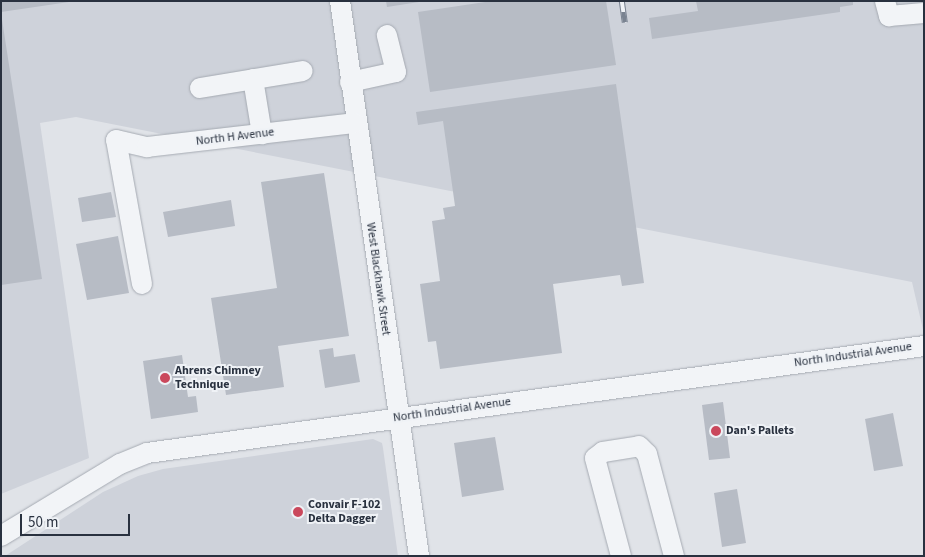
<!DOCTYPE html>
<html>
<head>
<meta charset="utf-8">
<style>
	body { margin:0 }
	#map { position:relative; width:925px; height:557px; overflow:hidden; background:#e0e3e8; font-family:"Source Sans 3",sans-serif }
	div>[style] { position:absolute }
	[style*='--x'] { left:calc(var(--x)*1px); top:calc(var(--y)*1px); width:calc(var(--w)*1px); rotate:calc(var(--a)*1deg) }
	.built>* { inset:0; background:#ced2da }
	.building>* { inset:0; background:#b7bcc5 }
	.roads { filter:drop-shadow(0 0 1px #a5aab2) drop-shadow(0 0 1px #a5aab2) }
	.minor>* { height:20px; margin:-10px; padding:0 10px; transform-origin:10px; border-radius:10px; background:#f2f4f7 }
	.rail>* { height:5.5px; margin-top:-2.75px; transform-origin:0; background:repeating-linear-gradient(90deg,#eff2f6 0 11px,#7a8391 0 22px); box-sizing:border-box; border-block:1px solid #7a8391 }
	.dots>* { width:14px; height:14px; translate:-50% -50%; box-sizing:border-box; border:2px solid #eff2f6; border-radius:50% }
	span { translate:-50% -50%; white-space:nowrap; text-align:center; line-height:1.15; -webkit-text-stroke:4px #eff2f6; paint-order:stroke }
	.street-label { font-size:12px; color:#29313f }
	.poi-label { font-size:12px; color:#29313f; font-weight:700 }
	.left { translate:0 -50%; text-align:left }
	.frame { position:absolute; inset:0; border:2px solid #29313f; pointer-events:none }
	.scale { position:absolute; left:20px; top:514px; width:110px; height:22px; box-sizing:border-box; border:2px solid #29313f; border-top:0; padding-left:6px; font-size:15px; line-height:18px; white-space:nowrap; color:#29313f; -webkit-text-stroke:4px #eff2f6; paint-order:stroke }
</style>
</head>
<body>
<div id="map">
	<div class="built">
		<i style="clip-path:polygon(1px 1px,924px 1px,924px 334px,912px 282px,76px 117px,40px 123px,89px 458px,1px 494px)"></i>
		<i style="clip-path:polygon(373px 439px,382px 443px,383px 448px,398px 556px,5px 556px,103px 492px,138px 476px,163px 469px)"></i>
	</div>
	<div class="building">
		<i style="clip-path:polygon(1px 1px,69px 1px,69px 2px,1px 12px)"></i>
		<i style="clip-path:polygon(386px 1px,419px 1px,419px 2px,387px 7px)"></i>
		<i style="clip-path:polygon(492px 1px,606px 1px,616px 65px,430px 92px,418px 12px)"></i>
		<i style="clip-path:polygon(696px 1px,853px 1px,853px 5px,840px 7px,840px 12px,652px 39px,649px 18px,698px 11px)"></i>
		<i style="clip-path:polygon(1px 13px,42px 279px,1px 285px)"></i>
		<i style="clip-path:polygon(616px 84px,644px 283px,622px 286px,620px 275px,553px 284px,562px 353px,440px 369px,436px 341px,428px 342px,420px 284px,440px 281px,432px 221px,445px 219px,443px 208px,455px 206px,443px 121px,418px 125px,416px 112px)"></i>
		<i style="clip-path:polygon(324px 173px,349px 336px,278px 346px,284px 387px,226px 395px,211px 298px,277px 288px,261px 182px)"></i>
		<i style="clip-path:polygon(111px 192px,116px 217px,82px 222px,78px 198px)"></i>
		<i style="clip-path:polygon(231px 200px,235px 226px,168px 237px,163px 212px)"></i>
		<i style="clip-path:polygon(118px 236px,129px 293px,87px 300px,76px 244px)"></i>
		<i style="clip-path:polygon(333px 348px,334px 357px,355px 354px,360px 382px,325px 388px,319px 350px)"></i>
		<i style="clip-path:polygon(182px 355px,188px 397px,196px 396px,198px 412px,151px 419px,143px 361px)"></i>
		<i style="clip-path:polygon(723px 402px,730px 458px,709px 460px,702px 405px)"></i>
		<i style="clip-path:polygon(893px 413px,903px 466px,874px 471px,865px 419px)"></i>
		<i style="clip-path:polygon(495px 437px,504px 490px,462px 497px,454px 443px)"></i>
		<i style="clip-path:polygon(737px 489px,746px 543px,722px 547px,714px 493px)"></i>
	</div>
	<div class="roads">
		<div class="minor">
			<i style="--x:340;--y:1;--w:561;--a:81.9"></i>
			<i style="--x:885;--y:1;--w:16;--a:75"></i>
			<i style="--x:889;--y:16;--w:35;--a:-5"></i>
			<i style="--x:253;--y:79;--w:56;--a:80.7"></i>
			<i style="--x:350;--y:82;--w:47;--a:-12.3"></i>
			<i style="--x:396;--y:72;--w:38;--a:-104"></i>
			<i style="--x:200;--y:88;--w:104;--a:-9.4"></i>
			<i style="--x:142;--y:284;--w:146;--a:-100.2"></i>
			<i style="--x:116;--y:140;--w:32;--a:13"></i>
			<i style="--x:147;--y:147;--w:209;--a:-6.6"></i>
			<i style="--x:1;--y:536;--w:139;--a:-31.2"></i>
			<i style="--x:120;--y:464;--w:29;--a:-22"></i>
			<i style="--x:147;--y:453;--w:784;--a:-7.84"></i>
			<i style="--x:621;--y:556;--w:101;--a:-104.9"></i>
			<i style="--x:595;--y:458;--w:10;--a:-37"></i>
			<i style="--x:603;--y:452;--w:36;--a:-9"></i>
			<i style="--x:639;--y:446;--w:11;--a:45"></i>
			<i style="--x:647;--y:454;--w:106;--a:75.2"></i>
		</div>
	</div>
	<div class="rail">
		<i style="--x:622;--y:1;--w:22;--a:82"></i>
	</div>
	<div class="dots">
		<i style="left:165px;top:378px;background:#ca485c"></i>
		<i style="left:716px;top:431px;background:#ca485c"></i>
		<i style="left:298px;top:512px;background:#ca485c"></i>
	</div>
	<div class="street-label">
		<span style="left:235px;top:137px;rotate:-7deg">North H Avenue</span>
		<span style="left:378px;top:279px;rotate:82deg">West Blackhawk Street</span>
		<span style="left:853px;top:355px;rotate:-8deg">North Industrial Avenue</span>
		<span style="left:452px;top:410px;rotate:-8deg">North Industrial Avenue</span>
	</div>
	<div class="poi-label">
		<span class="left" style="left:175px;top:378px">Ahrens Chimney<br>Technique</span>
		<span class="left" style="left:726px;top:431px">Dan's Pallets</span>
		<span class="left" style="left:308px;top:512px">Convair F-102<br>Delta Dagger</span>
	</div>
	<div class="frame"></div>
	<div class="scale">50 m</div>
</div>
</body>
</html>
